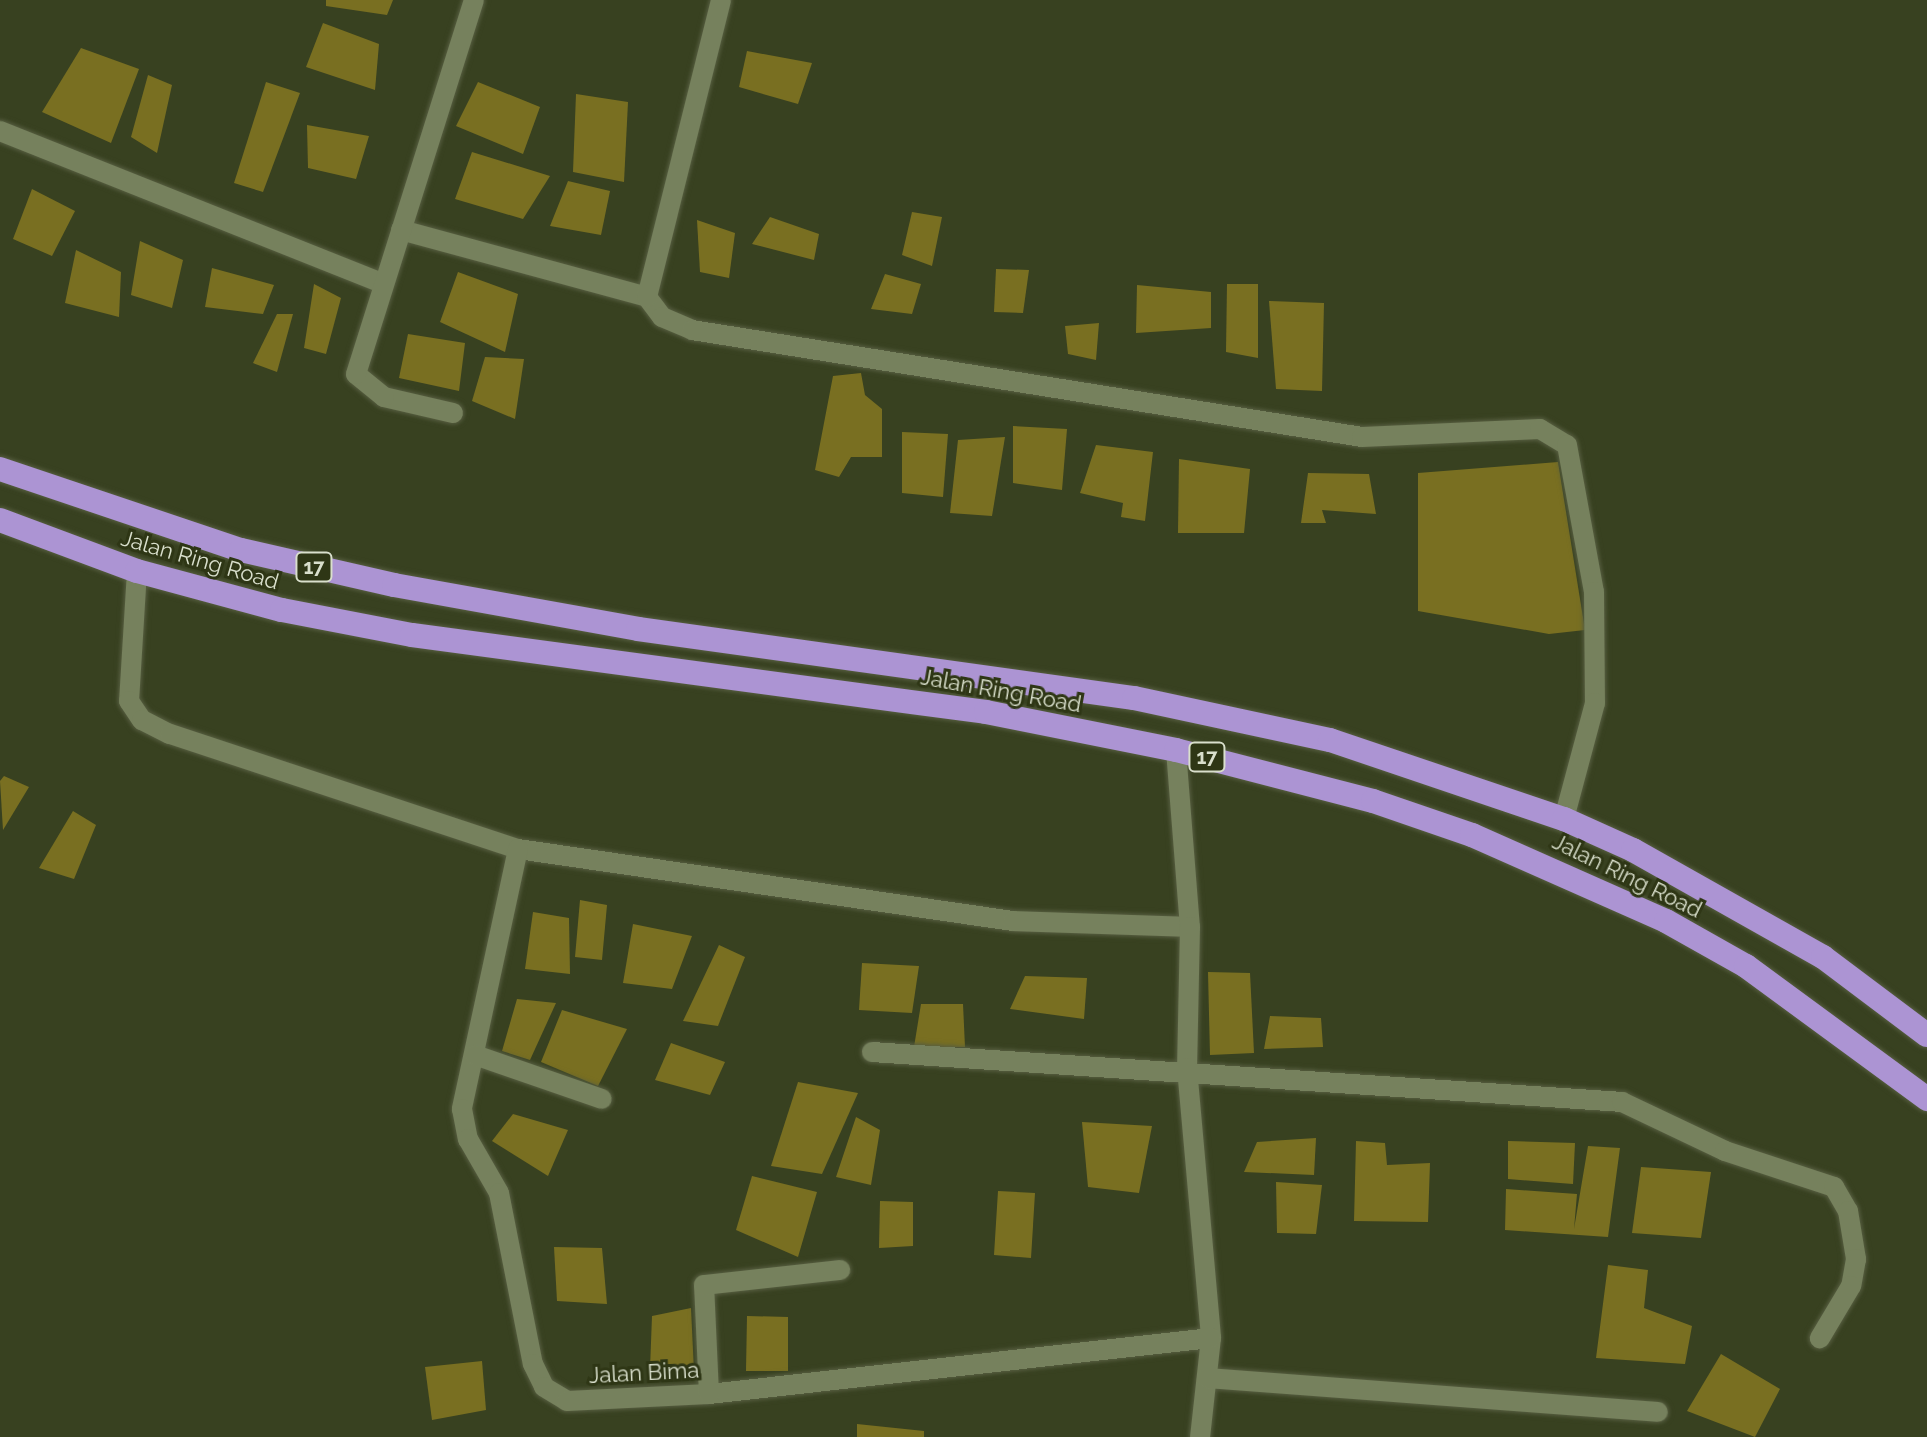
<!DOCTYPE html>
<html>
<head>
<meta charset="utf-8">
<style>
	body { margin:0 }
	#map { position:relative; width:1927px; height:1437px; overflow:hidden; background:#384120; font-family:Raleway,sans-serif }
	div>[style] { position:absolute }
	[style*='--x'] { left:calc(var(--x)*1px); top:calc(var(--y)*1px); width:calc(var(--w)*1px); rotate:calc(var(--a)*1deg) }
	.building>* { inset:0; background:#796f21 }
	.roads { filter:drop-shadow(0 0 2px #575e41) drop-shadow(0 0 2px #575e41) }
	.street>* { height:20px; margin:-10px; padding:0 10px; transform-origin:10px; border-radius:10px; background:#76815d }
	.highway>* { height:24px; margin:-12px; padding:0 12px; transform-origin:12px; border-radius:12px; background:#ac94d3 }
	span { translate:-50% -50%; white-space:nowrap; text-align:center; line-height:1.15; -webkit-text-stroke:6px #2e3615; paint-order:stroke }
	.shield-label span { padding:2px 6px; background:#2e3615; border:2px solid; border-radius:6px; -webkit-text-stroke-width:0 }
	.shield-label { font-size:20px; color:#d9dfcc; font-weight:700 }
	.street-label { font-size:22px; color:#d9dfcc }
</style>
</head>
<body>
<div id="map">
	<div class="building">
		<i style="clip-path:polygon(326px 0,393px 0,387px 15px,326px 6px)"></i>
		<i style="clip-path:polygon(323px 23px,379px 44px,375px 90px,306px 67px)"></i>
		<i style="clip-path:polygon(81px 48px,139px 69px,111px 143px,42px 112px)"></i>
		<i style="clip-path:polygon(747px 51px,812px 63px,798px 104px,739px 87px)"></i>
		<i style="clip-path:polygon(148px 75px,172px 85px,157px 153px,131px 137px)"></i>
		<i style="clip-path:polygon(266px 82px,300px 93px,263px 192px,234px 183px)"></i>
		<i style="clip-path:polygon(478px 82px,540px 107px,523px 154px,456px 126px)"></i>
		<i style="clip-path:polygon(576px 94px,628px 102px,624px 182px,573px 172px)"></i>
		<i style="clip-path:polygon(307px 125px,369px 136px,356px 179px,308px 168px)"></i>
		<i style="clip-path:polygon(472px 152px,550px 176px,523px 219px,455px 199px)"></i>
		<i style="clip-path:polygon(568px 181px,610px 191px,601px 235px,550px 226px)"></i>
		<i style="clip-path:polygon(32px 189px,75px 211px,52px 256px,13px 239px)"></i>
		<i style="clip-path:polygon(912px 212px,942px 217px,932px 266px,902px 255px)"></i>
		<i style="clip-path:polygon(770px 217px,819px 234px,814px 260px,752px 244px)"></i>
		<i style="clip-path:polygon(697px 220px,735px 233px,729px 278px,700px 272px)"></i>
		<i style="clip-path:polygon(140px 241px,183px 260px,172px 308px,131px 295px)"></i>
		<i style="clip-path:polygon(76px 250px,121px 272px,119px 317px,65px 303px)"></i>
		<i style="clip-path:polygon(212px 268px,274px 285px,263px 314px,205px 307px)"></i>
		<i style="clip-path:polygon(996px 269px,1029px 270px,1023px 313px,994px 312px)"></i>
		<i style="clip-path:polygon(458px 272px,518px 294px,505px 352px,440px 322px)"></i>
		<i style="clip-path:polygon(885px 274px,921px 284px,912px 314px,871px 309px)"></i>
		<i style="clip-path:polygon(314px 284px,341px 298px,326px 354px,304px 348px)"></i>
		<i style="clip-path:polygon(1227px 284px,1258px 284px,1258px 358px,1226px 352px)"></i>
		<i style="clip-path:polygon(1137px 285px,1211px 292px,1211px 328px,1136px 333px)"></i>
		<i style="clip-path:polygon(1269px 301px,1324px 303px,1322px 391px,1276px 389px)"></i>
		<i style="clip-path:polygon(277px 314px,293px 314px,277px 372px,253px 363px)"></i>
		<i style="clip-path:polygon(1099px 323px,1096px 360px,1068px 354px,1065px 326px)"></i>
		<i style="clip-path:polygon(408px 334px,465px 343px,459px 391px,399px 378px)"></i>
		<i style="clip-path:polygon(485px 357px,524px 359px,515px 419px,472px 401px)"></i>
		<i style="clip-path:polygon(861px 373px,865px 395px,882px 409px,882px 457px,851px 457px,839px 477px,815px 470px,833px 376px)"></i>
		<i style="clip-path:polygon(1013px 426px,1067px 429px,1062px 490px,1013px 483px)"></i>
		<i style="clip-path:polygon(902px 432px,948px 434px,943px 497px,902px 493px)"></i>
		<i style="clip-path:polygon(1005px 437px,992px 516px,950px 513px,958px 440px)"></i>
		<i style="clip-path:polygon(1096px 445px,1153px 452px,1145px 521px,1121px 517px,1123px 503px,1080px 493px)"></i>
		<i style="clip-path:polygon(1179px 459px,1250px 469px,1244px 533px,1178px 533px)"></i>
		<i style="clip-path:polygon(1558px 462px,1585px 630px,1549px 634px,1418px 611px,1418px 473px)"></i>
		<i style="clip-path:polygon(1308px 473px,1369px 474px,1376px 514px,1322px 510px,1326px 523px,1301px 523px)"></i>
		<i style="clip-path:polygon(4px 776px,29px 787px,3px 830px,0 781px)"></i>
		<i style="clip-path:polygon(73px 811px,96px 825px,74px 879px,39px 868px)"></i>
		<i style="clip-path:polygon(580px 900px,607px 905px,602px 960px,575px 957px)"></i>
		<i style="clip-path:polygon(533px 912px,569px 918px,570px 974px,525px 969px)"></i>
		<i style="clip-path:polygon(633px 924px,692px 936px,672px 989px,623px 983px)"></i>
		<i style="clip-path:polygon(719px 945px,745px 957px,718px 1026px,683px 1021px)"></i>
		<i style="clip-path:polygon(862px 963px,919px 966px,912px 1013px,859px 1010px)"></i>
		<i style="clip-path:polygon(1208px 972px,1250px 973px,1254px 1053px,1210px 1055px)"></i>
		<i style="clip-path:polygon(1025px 976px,1087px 978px,1084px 1019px,1010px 1009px)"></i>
		<i style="clip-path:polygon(517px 999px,556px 1003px,530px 1060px,502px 1051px)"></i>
		<i style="clip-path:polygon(921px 1004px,963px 1004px,965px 1047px,914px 1047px)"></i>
		<i style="clip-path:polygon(562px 1010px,627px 1029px,598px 1086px,541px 1062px)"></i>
		<i style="clip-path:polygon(1270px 1016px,1321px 1018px,1323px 1047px,1264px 1049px)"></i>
		<i style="clip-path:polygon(671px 1043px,725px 1062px,710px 1095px,655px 1080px)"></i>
		<i style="clip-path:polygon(798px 1082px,858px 1093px,822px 1174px,771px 1166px)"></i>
		<i style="clip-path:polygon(513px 1114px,568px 1130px,548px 1176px,492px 1141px)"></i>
		<i style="clip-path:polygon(856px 1117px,880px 1130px,871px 1185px,836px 1177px)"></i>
		<i style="clip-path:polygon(1082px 1122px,1152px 1126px,1139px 1193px,1088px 1187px)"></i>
		<i style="clip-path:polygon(1316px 1138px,1314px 1175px,1244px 1172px,1257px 1142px)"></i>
		<i style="clip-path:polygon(1356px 1141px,1385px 1143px,1387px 1165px,1430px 1163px,1428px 1222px,1354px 1221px)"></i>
		<i style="clip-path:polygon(1508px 1141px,1575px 1143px,1573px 1184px,1508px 1179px)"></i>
		<i style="clip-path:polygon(1588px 1146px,1620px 1148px,1608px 1237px,1505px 1230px,1506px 1189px,1577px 1194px,1574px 1229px)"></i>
		<i style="clip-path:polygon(1641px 1167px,1711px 1172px,1701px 1238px,1632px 1233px)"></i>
		<i style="clip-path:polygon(752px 1176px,817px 1192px,798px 1257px,736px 1230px)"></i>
		<i style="clip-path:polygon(1276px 1182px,1322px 1185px,1316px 1234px,1277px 1233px)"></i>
		<i style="clip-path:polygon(998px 1191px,1035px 1193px,1031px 1258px,994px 1255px)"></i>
		<i style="clip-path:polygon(880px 1201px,913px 1202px,913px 1246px,879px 1248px)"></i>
		<i style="clip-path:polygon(554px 1247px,602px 1248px,607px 1304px,557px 1301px)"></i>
		<i style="clip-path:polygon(1608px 1265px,1648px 1270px,1644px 1308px,1692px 1326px,1685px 1364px,1596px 1358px)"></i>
		<i style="clip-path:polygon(691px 1308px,694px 1371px,650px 1369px,652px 1316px)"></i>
		<i style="clip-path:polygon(747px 1316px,788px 1317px,788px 1371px,746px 1371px)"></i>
		<i style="clip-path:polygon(1721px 1354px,1780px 1389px,1755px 1437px,1687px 1411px)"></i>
		<i style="clip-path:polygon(482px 1361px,486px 1410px,432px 1420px,425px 1367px)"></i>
		<i style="clip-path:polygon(857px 1424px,924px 1431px,924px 1437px,857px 1437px)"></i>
	</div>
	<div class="roads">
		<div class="street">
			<i style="--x:0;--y:131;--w:409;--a:21.7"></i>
			<i style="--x:401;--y:230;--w:255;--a:15.2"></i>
			<i style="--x:647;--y:297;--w:25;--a:53"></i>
			<i style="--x:662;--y:317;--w:33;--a:23"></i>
			<i style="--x:692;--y:330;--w:678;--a:9.07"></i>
			<i style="--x:1362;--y:437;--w:178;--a:-2.6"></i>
			<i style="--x:1540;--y:429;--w:31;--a:31"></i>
			<i style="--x:1567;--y:445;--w:149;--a:79.6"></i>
			<i style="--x:1594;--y:592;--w:111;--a:89.5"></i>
			<i style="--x:1595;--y:703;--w:120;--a:105"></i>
			<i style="--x:647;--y:297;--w:306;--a:-76"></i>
			<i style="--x:453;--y:413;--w:71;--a:-166.9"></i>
			<i style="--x:384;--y:397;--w:36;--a:-141"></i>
			<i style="--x:356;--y:374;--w:392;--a:-72.5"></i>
			<i style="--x:137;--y:571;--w:130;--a:93.5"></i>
			<i style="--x:129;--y:701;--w:23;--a:56"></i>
			<i style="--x:142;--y:720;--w:31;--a:27"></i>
			<i style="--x:170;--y:734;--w:367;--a:18.3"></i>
			<i style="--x:518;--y:849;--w:500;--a:8.28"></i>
			<i style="--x:1013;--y:921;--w:177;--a:1.9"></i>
			<i style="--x:1176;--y:750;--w:178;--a:85.5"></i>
			<i style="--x:1190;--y:927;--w:141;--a:91.2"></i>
			<i style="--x:1187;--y:1068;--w:271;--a:84.9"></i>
			<i style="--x:1211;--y:1338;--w:100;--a:96.3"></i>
			<i style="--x:518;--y:849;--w:266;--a:102.2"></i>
			<i style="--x:462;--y:1109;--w:31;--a:79"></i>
			<i style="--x:468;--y:1139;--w:62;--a:60.1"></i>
			<i style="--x:499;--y:1193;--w:174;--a:78.8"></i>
			<i style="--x:533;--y:1364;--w:25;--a:64"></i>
			<i style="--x:544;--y:1387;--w:27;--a:31"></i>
			<i style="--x:567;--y:1401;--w:142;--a:-2.8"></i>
			<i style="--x:709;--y:1394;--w:505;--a:-6.37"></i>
			<i style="--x:872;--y:1052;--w:752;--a:3.81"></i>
			<i style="--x:1622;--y:1102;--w:114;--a:25.4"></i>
			<i style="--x:1725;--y:1151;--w:115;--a:18.3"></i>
			<i style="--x:1834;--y:1187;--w:28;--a:60"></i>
			<i style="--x:1848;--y:1211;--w:49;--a:80.5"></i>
			<i style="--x:1856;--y:1259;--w:27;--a:100"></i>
			<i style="--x:1851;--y:1286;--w:61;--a:120.8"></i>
			<i style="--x:475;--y:1055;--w:134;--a:19.1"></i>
			<i style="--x:1207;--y:1378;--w:452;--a:4.3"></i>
			<i style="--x:709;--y:1394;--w:109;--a:-92.6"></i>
			<i style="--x:704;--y:1285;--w:137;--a:-6.3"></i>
		</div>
		<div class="highway">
			<i style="--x:0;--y:469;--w:254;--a:18.6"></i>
			<i style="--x:241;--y:550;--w:157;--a:12.9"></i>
			<i style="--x:394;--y:585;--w:248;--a:10.2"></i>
			<i style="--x:638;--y:629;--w:501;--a:7.92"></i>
			<i style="--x:1134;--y:698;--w:200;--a:12.1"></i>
			<i style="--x:1330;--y:740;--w:247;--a:18.7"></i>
			<i style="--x:1564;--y:819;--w:76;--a:24.2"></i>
			<i style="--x:1633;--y:850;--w:218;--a:29.4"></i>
			<i style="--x:1823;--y:957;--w:130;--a:36.9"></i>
			<i style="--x:0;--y:520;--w:146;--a:20.4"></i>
			<i style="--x:137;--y:571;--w:150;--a:15.1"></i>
			<i style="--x:282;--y:610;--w:132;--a:10.9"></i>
			<i style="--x:412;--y:635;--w:579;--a:7.64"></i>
			<i style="--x:986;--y:712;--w:194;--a:11.3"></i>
			<i style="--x:1176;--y:750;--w:203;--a:14.5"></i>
			<i style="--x:1373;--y:801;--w:105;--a:19"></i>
			<i style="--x:1472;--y:835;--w:212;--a:23.9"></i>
			<i style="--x:1666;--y:921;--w:92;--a:29.4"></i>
			<i style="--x:1746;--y:966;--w:225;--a:36.3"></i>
		</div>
	</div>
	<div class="shield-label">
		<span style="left:314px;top:567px">17</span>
		<span style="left:1207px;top:757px">17</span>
	</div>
	<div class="street-label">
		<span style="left:200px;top:560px;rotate:16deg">Jalan Ring Road</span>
		<span style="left:1001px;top:691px;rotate:10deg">Jalan Ring Road</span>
		<span style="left:1627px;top:876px;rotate:26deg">Jalan Ring Road</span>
		<span style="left:644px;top:1373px;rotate:-3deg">Jalan Bima</span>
	</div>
</div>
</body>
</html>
